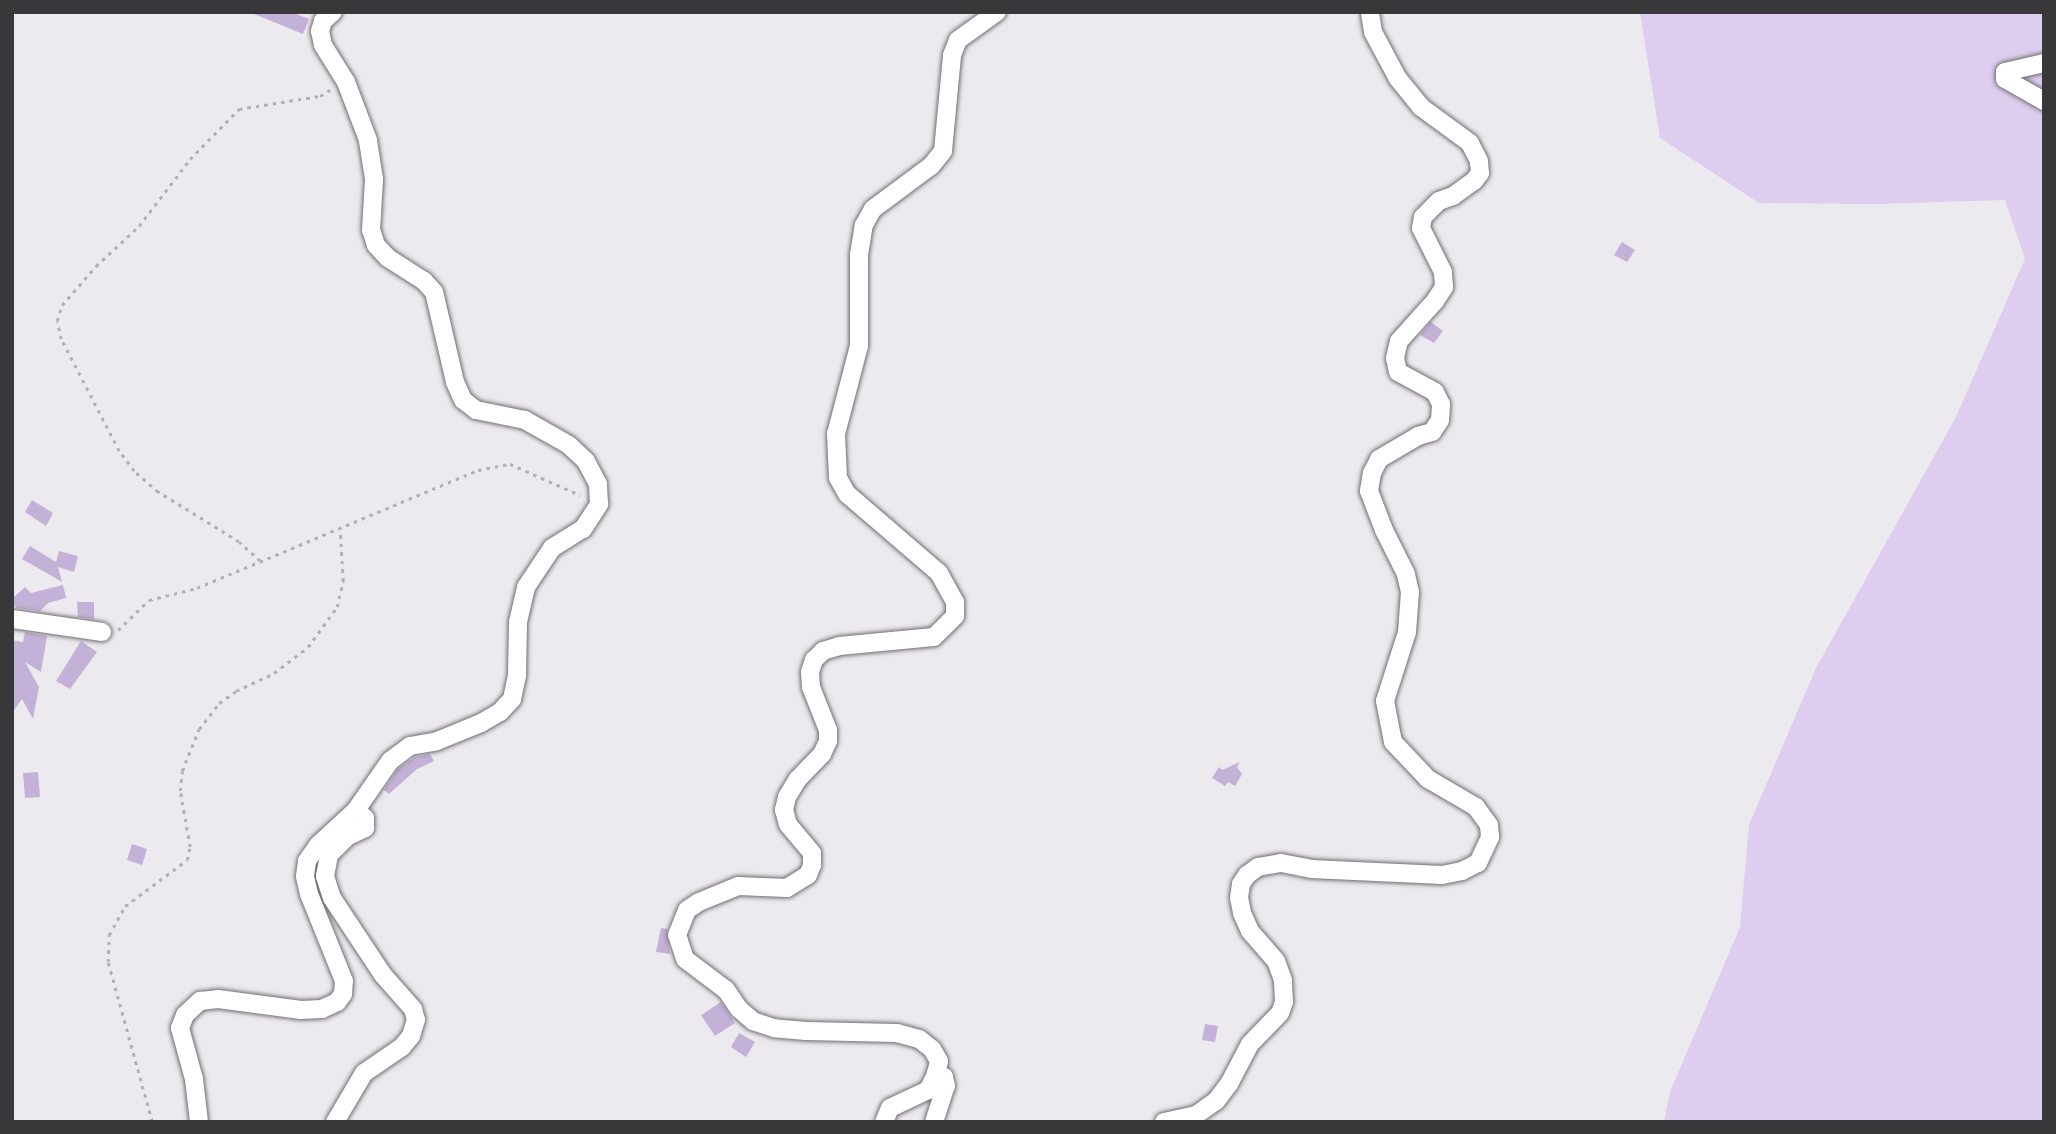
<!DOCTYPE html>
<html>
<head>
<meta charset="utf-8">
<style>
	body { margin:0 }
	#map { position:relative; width:2056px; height:1134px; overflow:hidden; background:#eceaef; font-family:Poppins,sans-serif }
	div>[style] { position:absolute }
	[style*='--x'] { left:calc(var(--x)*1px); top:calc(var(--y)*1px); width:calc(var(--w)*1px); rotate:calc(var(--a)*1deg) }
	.green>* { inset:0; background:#ddcdee }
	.building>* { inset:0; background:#c4b1d8 }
	.path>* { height:2.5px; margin-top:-1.25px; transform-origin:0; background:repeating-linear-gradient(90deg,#b1b0b4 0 3.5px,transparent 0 8.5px) }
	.roads { filter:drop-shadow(0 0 2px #706e72) drop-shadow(0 0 2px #706e72) }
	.street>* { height:18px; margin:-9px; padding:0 9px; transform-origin:9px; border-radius:9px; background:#fff }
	span { translate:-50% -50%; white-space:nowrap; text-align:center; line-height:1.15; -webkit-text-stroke:6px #f9f7fc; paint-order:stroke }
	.frame { position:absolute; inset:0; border:14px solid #383739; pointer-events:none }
</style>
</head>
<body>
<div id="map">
	<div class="green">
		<i style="clip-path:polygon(1640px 12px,2044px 12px,2044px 1122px,1664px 1122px,1670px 1092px,1740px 927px,1749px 825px,1816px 668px,1956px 417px,2025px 259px,2005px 200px,1877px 204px,1759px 203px,1660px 138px)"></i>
	</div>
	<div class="building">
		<i style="clip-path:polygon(249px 12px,291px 12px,309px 19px,303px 34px)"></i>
		<i style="clip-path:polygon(1622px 242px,1635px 250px,1627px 262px,1614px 255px)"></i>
		<i style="clip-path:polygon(1431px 322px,1443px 331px,1434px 343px,1420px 335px)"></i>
		<i style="clip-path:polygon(32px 500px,53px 513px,46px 526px,25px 512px)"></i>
		<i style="clip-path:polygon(30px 546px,56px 562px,59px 551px,78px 556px,74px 572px,58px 567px,62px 582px,22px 559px)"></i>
		<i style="clip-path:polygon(63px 585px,66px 598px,48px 603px,40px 611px,17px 608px,12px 603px,12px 599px,25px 587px,31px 593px)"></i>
		<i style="clip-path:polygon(77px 602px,94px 602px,94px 619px,78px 617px)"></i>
		<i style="clip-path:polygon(25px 632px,47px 636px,41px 672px,25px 662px,39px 687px,33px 719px,22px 699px,12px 713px,12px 640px,23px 642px)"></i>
		<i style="clip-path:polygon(81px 641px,97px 652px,70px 689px,56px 681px)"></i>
		<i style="clip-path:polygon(430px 754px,434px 761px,417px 769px,389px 794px,384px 790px,398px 769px,415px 757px)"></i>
		<i style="clip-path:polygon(1240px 762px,1237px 767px,1242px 774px,1235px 786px,1228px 782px,1225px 786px,1212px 778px,1219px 767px,1222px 770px)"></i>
		<i style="clip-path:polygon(38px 772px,40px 797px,25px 798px,23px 773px)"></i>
		<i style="clip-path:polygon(132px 844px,147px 849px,142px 865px,127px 860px)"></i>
		<i style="clip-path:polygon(661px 928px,667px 929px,670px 954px,656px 952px)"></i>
		<i style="clip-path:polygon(721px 1002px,735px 1023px,715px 1036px,701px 1015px)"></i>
		<i style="clip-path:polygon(1205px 1024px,1218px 1026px,1215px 1042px,1202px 1040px)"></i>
		<i style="clip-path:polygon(739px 1033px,755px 1042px,746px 1057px,731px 1047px)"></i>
	</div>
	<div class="path">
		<i style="--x:260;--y:561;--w:28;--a:-138"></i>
		<i style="--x:239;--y:542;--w:95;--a:-148.3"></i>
		<i style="--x:158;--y:492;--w:32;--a:-139"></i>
		<i style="--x:134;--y:471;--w:25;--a:-127"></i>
		<i style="--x:119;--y:451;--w:126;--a:-117.4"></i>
		<i style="--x:61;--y:339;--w:18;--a:-103"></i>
		<i style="--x:57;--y:321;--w:17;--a:-73"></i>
		<i style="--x:62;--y:305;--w:52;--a:-48.9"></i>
		<i style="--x:96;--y:266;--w:59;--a:-42.9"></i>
		<i style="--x:139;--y:226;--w:84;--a:-52.7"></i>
		<i style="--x:190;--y:159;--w:70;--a:-45.6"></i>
		<i style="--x:239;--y:109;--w:82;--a:-9.1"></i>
		<i style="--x:320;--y:96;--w:12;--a:-31"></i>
		<i style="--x:118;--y:630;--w:43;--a:-44.1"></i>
		<i style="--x:149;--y:600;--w:49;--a:-14"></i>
		<i style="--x:197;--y:588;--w:305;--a:-22.8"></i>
		<i style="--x:478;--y:470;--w:33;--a:-11"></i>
		<i style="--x:510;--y:464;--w:77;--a:23.9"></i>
		<i style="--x:152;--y:1122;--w:166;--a:-105.4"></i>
		<i style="--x:108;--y:962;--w:27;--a:-88"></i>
		<i style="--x:109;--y:935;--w:33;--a:-61"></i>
		<i style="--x:125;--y:906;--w:77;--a:-36.6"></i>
		<i style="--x:187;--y:860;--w:13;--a:-77"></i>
		<i style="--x:190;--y:847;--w:57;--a:-100.1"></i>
		<i style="--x:180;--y:791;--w:20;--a:-84"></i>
		<i style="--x:182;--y:771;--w:45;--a:-68"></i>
		<i style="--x:199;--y:729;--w:33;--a:-52"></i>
		<i style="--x:219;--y:703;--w:21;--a:-35"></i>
		<i style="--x:236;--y:691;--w:42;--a:-25.3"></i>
		<i style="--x:274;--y:673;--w:43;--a:-37.4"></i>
		<i style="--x:308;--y:647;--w:49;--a:-54.1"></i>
		<i style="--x:337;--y:607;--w:27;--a:-77"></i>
		<i style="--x:343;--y:581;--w:51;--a:-93.4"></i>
	</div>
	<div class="roads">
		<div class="street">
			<i style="--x:2044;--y:63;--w:40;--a:167"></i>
			<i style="--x:2005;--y:72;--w:7;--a:90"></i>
			<i style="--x:2005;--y:79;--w:45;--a:29.4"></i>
			<i style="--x:12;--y:619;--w:91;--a:8.2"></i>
			<i style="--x:199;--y:1122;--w:43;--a:-96.6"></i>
			<i style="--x:194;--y:1079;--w:53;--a:-105.4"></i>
			<i style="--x:180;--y:1028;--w:14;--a:-69"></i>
			<i style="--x:185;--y:1015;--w:21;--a:-43"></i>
			<i style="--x:200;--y:1001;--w:18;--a:-6"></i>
			<i style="--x:218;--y:999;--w:84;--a:7.5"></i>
			<i style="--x:301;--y:1010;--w:21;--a:-3"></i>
			<i style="--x:322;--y:1009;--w:17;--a:-25"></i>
			<i style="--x:337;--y:1002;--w:10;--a:-53"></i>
			<i style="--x:343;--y:994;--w:13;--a:-86"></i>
			<i style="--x:344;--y:981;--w:94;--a:-111.9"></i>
			<i style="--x:309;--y:894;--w:18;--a:-103"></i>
			<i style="--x:305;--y:876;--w:15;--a:-82"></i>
			<i style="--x:307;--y:861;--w:19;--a:-55"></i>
			<i style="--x:318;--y:845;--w:52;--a:-42.6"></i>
			<i style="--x:356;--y:810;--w:60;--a:-55.2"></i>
			<i style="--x:390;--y:761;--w:25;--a:-37"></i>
			<i style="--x:410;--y:746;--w:27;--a:-10"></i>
			<i style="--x:437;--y:741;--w:48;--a:-22.2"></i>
			<i style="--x:481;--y:723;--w:22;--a:-30"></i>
			<i style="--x:500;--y:712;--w:18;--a:-47"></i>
			<i style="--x:512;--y:699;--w:25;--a:-78"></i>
			<i style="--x:517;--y:675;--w:53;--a:-88.9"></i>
			<i style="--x:518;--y:622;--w:36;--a:-77"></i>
			<i style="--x:526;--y:587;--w:47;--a:-56.3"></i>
			<i style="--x:552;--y:548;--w:36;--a:-32"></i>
			<i style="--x:583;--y:529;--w:30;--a:-57"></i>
			<i style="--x:599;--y:504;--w:20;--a:-93"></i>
			<i style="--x:598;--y:484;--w:26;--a:-118"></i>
			<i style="--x:586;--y:461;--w:23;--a:-137"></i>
			<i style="--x:569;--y:445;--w:51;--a:-150.4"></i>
			<i style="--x:525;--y:420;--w:50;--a:-168.5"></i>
			<i style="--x:476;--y:410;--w:16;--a:-142"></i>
			<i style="--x:463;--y:400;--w:20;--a:-114"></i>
			<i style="--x:455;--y:382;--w:92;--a:-103.1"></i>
			<i style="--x:434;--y:292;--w:15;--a:-132"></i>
			<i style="--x:424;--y:281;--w:43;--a:-147.4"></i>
			<i style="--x:388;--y:258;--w:18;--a:-133"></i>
			<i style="--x:376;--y:245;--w:16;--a:-108"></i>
			<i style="--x:371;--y:230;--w:51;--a:-86.6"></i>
			<i style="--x:374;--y:179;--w:39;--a:-99"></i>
			<i style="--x:368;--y:140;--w:62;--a:-110.8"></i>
			<i style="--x:346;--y:82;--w:44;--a:-121.9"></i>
			<i style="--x:323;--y:45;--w:14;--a:-102"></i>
			<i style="--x:320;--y:31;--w:10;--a:-73"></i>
			<i style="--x:323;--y:21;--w:13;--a:-42"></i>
			<i style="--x:335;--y:1122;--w:57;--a:-59.4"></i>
			<i style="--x:364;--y:1073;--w:46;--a:-34.4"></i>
			<i style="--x:402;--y:1047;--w:14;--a:-51"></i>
			<i style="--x:411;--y:1036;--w:17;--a:-73"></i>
			<i style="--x:416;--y:1020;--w:11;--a:-105"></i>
			<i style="--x:413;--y:1009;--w:45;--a:-131.4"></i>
			<i style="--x:383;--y:975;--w:92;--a:-123.5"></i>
			<i style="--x:332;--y:898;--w:23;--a:-108"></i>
			<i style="--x:325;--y:876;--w:21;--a:-79"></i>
			<i style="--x:329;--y:855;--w:27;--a:-45"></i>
			<i style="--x:348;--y:836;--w:19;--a:-25"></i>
			<i style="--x:365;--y:828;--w:10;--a:-90"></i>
			<i style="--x:365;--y:818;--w:12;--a:-138"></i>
			<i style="--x:884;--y:1122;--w:15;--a:-67"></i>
			<i style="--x:890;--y:1108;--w:42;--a:-25.3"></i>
			<i style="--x:928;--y:1090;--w:18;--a:-63"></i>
			<i style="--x:936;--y:1074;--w:13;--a:-77"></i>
			<i style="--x:939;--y:1061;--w:14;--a:-120"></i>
			<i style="--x:932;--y:1049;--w:16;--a:-142"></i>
			<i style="--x:919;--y:1039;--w:23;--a:-165"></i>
			<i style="--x:897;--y:1033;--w:91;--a:-178.7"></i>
			<i style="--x:806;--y:1031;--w:32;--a:-175"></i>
			<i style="--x:774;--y:1028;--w:22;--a:-162"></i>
			<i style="--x:753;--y:1021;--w:18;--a:-139"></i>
			<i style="--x:739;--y:1009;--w:23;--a:-124"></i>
			<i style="--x:726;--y:990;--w:51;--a:-142.9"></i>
			<i style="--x:685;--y:959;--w:25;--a:-108"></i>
			<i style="--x:677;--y:935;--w:27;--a:-68"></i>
			<i style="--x:687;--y:910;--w:14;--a:-34"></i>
			<i style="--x:699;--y:902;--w:42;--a:-22.3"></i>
			<i style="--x:738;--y:886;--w:49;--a:2.3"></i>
			<i style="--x:787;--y:888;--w:25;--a:-32"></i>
			<i style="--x:808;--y:875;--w:11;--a:-68"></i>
			<i style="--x:812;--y:865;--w:12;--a:-90"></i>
			<i style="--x:812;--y:853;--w:38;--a:-130"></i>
			<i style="--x:788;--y:824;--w:15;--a:-106"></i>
			<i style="--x:784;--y:810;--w:13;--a:-77"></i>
			<i style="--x:787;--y:797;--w:21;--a:-59"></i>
			<i style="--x:798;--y:779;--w:35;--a:-46"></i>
			<i style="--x:822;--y:754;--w:14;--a:-65"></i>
			<i style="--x:828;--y:741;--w:11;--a:-90"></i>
			<i style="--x:828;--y:730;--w:46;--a:-111.6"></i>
			<i style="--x:811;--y:687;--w:15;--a:-94"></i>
			<i style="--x:810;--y:672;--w:13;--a:-72"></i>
			<i style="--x:814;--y:660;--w:13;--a:-45"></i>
			<i style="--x:823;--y:651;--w:17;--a:-17"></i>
			<i style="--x:839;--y:646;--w:95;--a:-5.4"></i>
			<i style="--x:934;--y:637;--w:30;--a:-45"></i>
			<i style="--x:955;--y:616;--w:14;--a:-90"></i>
			<i style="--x:955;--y:602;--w:33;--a:-119"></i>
			<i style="--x:939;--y:573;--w:121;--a:-139.3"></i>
			<i style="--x:847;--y:494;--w:18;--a:-119"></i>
			<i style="--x:838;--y:478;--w:44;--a:-92.6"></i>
			<i style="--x:836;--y:434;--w:91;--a:-75.4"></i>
			<i style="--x:859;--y:346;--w:91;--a:-90"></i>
			<i style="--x:859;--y:255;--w:30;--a:-81"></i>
			<i style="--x:864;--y:225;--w:18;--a:-61"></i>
			<i style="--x:873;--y:209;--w:72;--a:-36.6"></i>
			<i style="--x:931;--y:166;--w:19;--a:-51"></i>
			<i style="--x:943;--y:151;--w:96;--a:-84.6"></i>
			<i style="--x:952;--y:55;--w:16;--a:-68"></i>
			<i style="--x:958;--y:40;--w:48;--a:-35.7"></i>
			<i style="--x:934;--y:1122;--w:38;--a:-72"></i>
			<i style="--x:946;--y:1086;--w:9;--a:-103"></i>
			<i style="--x:944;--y:1077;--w:9;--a:-159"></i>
			<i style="--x:1164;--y:1122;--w:33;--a:-12"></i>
			<i style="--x:1196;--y:1115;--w:24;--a:-35"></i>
			<i style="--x:1216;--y:1101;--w:21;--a:-53"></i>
			<i style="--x:1229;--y:1084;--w:45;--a:-62.3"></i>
			<i style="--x:1250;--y:1044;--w:43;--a:-45.9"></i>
			<i style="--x:1280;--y:1013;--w:12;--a:-70"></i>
			<i style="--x:1284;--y:1002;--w:22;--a:-93"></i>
			<i style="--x:1283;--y:980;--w:20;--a:-110"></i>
			<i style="--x:1276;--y:961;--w:40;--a:-131"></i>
			<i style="--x:1250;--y:931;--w:20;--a:-114"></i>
			<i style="--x:1242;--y:913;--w:15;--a:-101"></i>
			<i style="--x:1239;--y:898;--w:14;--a:-82"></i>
			<i style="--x:1241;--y:884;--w:11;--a:-56"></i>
			<i style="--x:1247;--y:875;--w:14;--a:-36"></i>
			<i style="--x:1258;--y:867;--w:23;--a:-10"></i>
			<i style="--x:1281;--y:863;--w:31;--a:11"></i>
			<i style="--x:1311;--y:869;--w:131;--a:2.6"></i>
			<i style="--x:1442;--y:875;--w:20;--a:-11"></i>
			<i style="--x:1462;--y:871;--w:18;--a:-27"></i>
			<i style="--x:1478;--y:863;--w:29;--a:-65"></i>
			<i style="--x:1490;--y:837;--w:12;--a:-95"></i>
			<i style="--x:1489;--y:825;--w:22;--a:-126"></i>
			<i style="--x:1476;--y:807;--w:56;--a:-149.7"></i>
			<i style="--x:1428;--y:779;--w:51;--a:-133.4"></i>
			<i style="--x:1393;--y:742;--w:42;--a:-101"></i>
			<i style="--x:1385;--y:701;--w:72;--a:-72.3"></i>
			<i style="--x:1407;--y:632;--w:40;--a:-85.7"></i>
			<i style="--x:1410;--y:592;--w:18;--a:-103"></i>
			<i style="--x:1406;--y:574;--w:49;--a:-116.6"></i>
			<i style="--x:1384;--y:530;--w:42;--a:-111"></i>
			<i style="--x:1369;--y:491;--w:18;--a:-81"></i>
			<i style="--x:1372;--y:473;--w:16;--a:-63"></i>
			<i style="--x:1379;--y:459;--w:45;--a:-30.5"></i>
			<i style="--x:1418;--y:436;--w:15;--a:-16"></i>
			<i style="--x:1432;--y:432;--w:14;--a:-56"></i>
			<i style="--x:1440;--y:420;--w:16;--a:-86"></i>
			<i style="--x:1441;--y:404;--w:13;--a:-117"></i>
			<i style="--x:1435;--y:392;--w:42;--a:-151.6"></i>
			<i style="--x:1398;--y:372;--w:14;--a:-102"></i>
			<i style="--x:1395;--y:358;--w:17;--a:-77"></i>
			<i style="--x:1399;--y:341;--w:54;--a:-48"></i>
			<i style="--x:1435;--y:301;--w:17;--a:-57"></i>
			<i style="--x:1444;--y:287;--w:15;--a:-94"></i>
			<i style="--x:1443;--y:272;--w:49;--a:-116.6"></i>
			<i style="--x:1421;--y:228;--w:11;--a:-80"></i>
			<i style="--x:1423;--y:217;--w:23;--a:-45"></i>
			<i style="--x:1439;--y:201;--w:15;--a:-20"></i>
			<i style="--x:1453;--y:196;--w:26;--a:-36"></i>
			<i style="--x:1474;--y:181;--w:10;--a:-53"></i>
			<i style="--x:1480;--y:173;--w:12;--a:-95"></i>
			<i style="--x:1479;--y:161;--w:20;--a:-117"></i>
			<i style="--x:1470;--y:143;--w:61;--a:-143.7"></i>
			<i style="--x:1421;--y:107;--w:38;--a:-129"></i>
			<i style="--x:1397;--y:77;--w:51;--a:-118.1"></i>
			<i style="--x:1373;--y:32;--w:20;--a:-99"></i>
		</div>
	</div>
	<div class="frame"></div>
</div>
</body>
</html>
